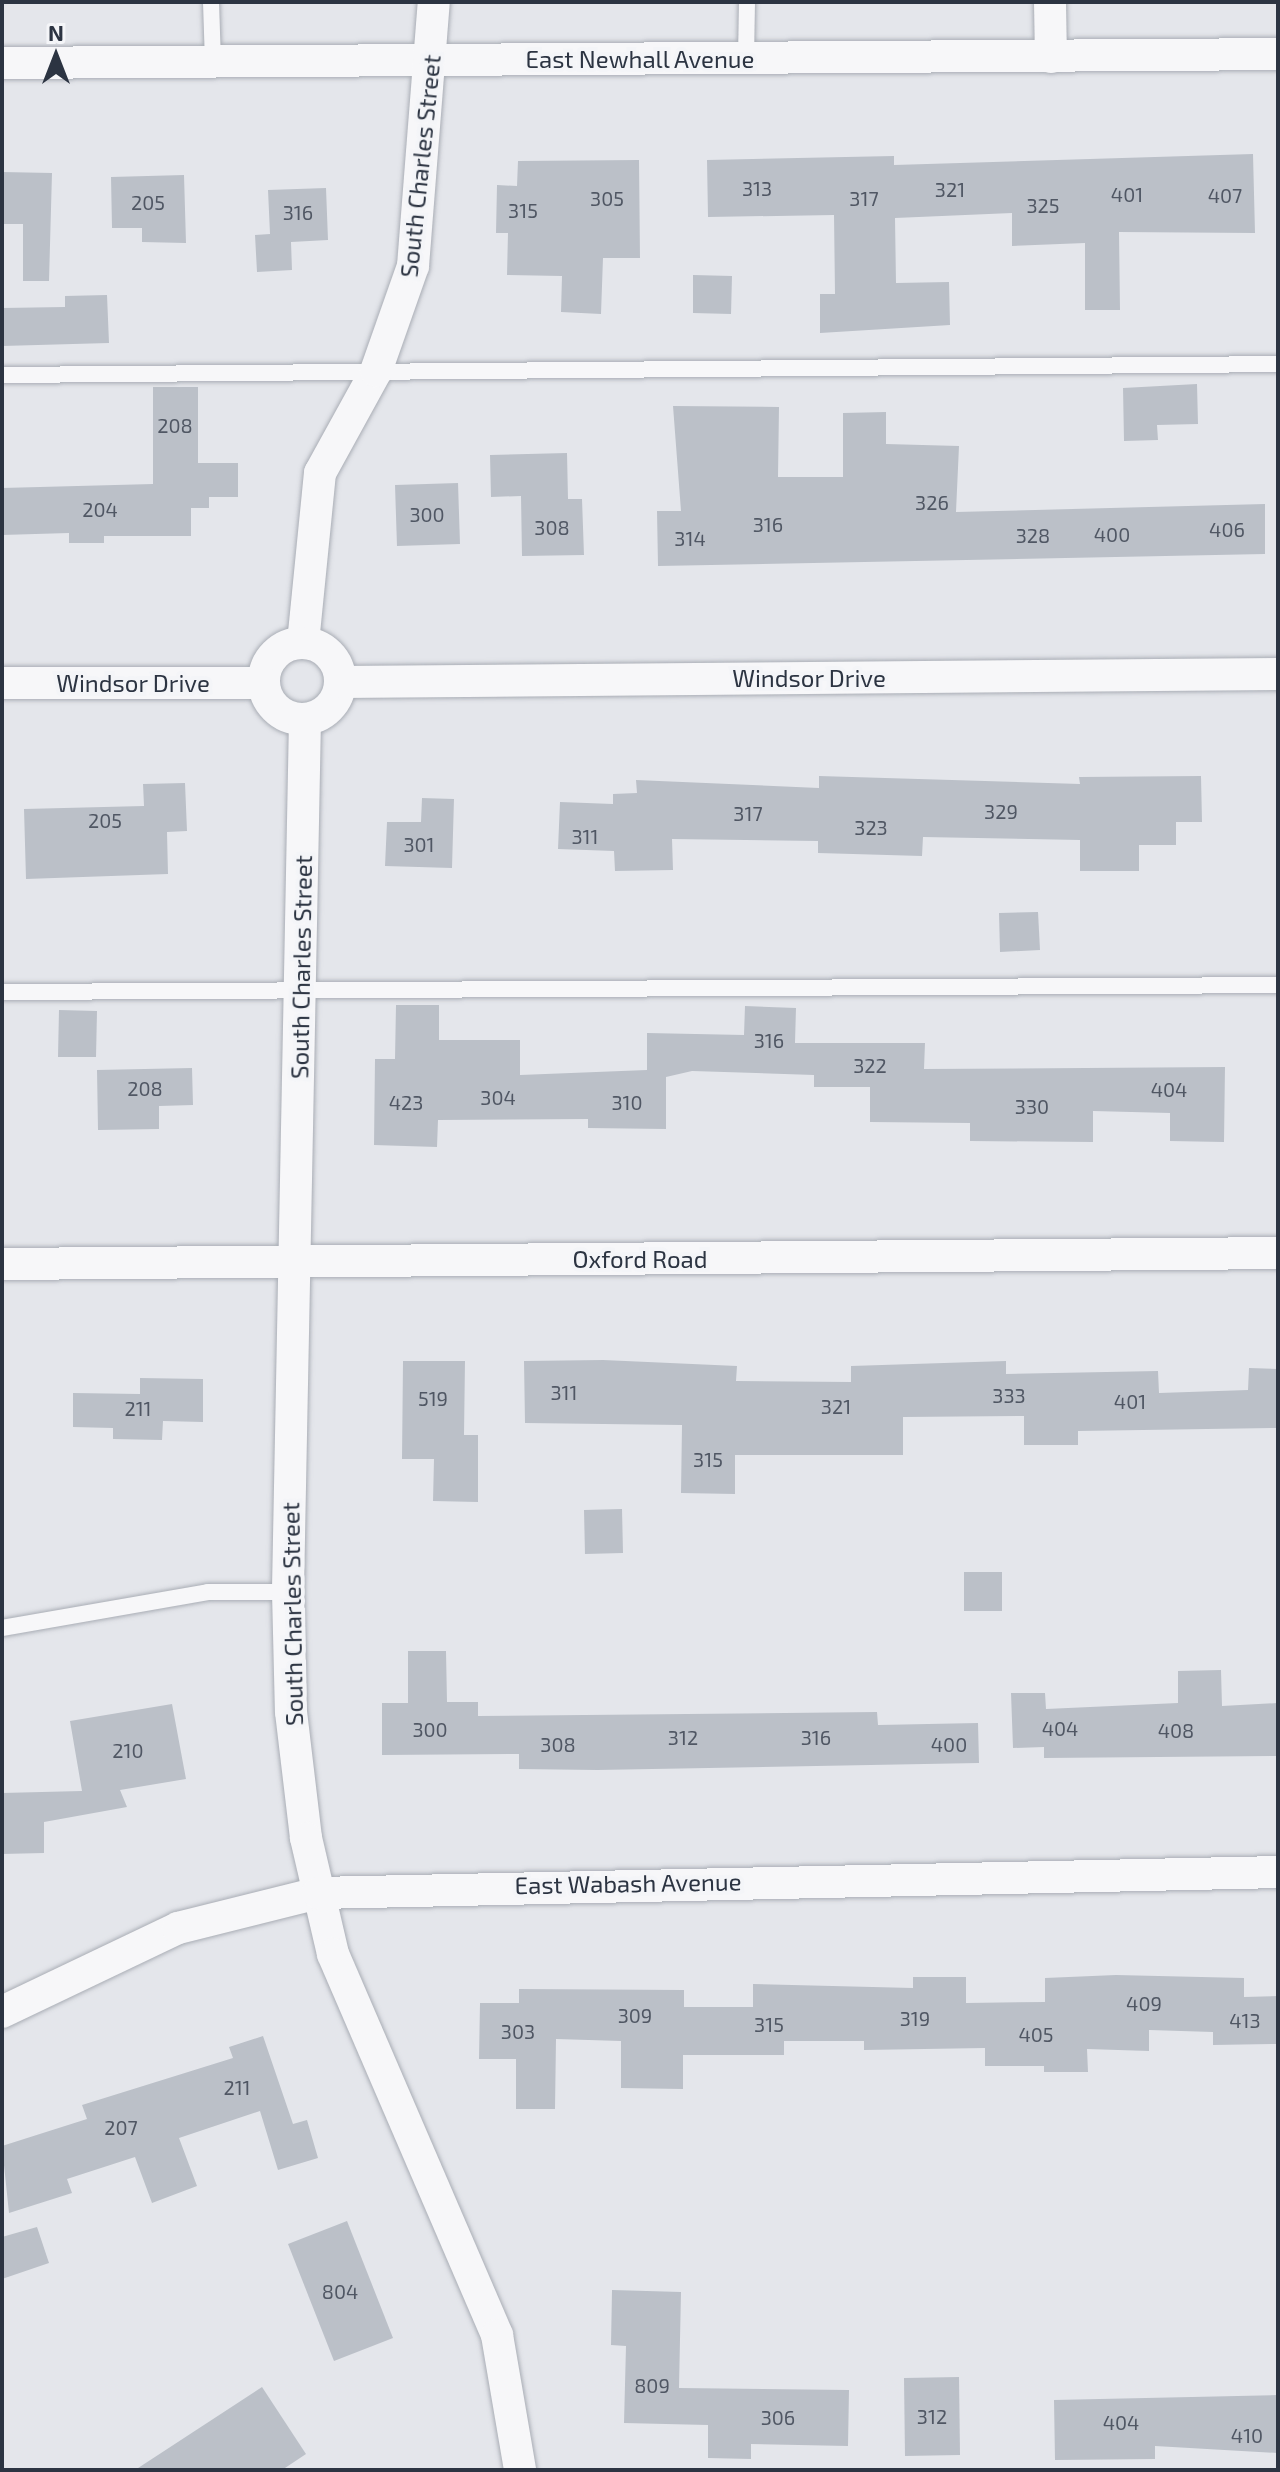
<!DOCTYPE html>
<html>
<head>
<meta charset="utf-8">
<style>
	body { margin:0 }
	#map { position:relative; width:1280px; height:2472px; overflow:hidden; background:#e4e6eb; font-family:"Exo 2",sans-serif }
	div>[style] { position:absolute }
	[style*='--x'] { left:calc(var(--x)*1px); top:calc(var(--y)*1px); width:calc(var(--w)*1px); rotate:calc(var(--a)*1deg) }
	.building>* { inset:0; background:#bbc0c8 }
	.roads { filter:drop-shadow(0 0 2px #a9adb5) drop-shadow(0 0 2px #a9adb5) }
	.lane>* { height:16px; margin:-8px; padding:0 8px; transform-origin:8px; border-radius:8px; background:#f7f7f9 }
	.street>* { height:32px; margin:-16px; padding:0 16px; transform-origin:16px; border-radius:16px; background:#f7f7f9 }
	.street>.ring { margin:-16px; padding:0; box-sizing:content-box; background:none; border:32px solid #f7f7f9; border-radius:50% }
	span { translate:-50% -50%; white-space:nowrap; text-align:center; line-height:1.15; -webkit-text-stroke:8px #f4f5f8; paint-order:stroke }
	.number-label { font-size:20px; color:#505764 }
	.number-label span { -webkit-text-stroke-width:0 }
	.street-label { font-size:24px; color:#2c3442 }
	.frame { position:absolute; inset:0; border:4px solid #2c3442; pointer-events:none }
	.north { position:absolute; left:16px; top:16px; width:80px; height:80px; -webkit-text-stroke:6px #f4f5f8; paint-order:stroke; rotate:0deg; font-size:22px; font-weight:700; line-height:32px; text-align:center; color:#2c3442 }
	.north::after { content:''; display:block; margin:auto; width:28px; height:36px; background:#2c3442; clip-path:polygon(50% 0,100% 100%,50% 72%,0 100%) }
</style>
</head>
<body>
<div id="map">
	<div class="building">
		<i style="clip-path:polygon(1253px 154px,1255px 233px,1119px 232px,1120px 310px,1085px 310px,1085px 243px,1012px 246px,1012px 213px,895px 218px,896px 283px,949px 282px,950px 325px,820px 333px,820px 294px,835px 294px,834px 215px,708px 217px,707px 160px,894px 156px,894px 165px)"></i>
		<i style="clip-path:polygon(639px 160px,640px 258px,603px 258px,601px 314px,561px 312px,562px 276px,507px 275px,508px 233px,496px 233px,497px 185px,517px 186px,518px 161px)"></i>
		<i style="clip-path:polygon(2px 172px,52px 173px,49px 281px,23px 281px,23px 224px,2px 224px)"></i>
		<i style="clip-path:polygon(184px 175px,186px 243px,142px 242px,142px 228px,112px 228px,111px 177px)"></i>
		<i style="clip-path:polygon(326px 188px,328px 240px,291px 242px,292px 270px,257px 272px,255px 235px,270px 234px,268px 190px)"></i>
		<i style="clip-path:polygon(693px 275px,732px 276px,731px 314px,693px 313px)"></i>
		<i style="clip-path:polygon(107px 295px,109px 343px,2px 346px,2px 308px,65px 307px,65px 296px)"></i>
		<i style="clip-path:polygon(1197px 384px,1198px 424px,1157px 425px,1158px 440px,1124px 441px,1123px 388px)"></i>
		<i style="clip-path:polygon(153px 387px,198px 387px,198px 463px,238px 463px,238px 497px,209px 497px,209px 508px,191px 508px,191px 536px,104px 536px,104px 543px,69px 543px,69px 533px,2px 535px,2px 488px,153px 484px)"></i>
		<i style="clip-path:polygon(673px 406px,779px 407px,778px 477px,843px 477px,843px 413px,886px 412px,886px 444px,959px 446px,956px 512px,1265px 504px,1265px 554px,658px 566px,657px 511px,681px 511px)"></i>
		<i style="clip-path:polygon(567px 453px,568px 499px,582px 499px,584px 555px,522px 556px,521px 496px,491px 497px,490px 455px)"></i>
		<i style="clip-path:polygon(458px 483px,460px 544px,397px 546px,395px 485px)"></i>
		<i style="clip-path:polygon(819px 776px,1080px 784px,1079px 777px,1201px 776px,1202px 822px,1176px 822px,1176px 845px,1139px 845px,1139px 871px,1080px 871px,1080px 840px,923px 837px,922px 856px,818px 853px,818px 841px,672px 839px,673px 870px,615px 871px,614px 851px,558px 849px,560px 802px,613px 804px,613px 794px,637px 793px,636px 780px,819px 788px)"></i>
		<i style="clip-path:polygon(185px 783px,187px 831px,167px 832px,168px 874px,26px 879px,24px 809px,144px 806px,143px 784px)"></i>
		<i style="clip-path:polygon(422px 798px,454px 799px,452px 868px,385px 866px,387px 822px,421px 822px)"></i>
		<i style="clip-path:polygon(1038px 912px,1040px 950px,1000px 952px,999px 913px)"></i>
		<i style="clip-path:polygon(396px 1005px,439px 1005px,439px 1040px,520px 1040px,520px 1075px,647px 1070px,647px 1033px,744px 1035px,745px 1006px,796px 1008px,795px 1043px,925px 1043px,924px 1069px,1225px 1067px,1224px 1142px,1170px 1141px,1170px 1113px,1093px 1111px,1093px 1142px,970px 1141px,970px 1123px,870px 1122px,870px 1087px,814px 1087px,814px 1075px,692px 1071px,666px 1077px,666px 1129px,588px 1128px,588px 1119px,438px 1120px,437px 1147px,374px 1145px,375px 1059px,395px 1059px)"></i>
		<i style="clip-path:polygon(59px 1010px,97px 1011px,96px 1057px,58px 1057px)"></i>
		<i style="clip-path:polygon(192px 1068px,193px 1105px,159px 1106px,159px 1129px,98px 1130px,97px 1070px)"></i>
		<i style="clip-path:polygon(603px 1360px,737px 1366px,736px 1381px,851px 1382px,851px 1366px,1006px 1361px,1006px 1374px,1158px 1371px,1159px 1393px,1248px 1390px,1249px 1368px,1278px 1369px,1278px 1428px,1078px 1431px,1078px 1445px,1024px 1445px,1024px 1416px,903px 1417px,903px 1455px,735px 1455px,735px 1494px,681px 1493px,682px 1425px,525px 1423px,524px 1361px)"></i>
		<i style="clip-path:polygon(403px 1361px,465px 1361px,464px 1435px,478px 1435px,478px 1502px,433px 1501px,434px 1459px,402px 1459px)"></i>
		<i style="clip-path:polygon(140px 1378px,203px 1379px,203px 1422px,163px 1421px,162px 1440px,113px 1439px,113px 1428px,73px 1427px,73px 1393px,140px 1394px)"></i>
		<i style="clip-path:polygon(622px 1509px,623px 1553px,585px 1554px,584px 1510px)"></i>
		<i style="clip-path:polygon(964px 1572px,1002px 1572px,1002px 1611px,964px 1611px)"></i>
		<i style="clip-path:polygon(408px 1651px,446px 1651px,447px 1702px,478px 1702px,478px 1716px,877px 1712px,878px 1725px,978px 1723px,979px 1763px,597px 1770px,519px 1769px,519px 1754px,382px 1755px,382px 1703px,408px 1703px)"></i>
		<i style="clip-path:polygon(1221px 1670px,1222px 1706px,1278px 1703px,1278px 1756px,1044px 1758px,1044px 1747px,1013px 1748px,1011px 1693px,1045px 1693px,1046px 1709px,1178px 1703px,1178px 1671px)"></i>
		<i style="clip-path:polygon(172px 1704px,186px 1779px,120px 1790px,127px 1807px,44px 1822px,44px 1853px,2px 1854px,2px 1793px,82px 1791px,70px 1721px)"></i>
		<i style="clip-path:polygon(1116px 1975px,1244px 1978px,1244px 1997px,1278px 1996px,1278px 2044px,1213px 2045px,1213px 2032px,1149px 2030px,1149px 2051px,1087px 2049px,1088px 2072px,1044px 2072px,1044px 2066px,985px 2066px,985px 2048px,864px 2050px,864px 2041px,784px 2041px,784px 2055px,683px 2055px,683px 2089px,621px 2088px,621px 2041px,556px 2039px,555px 2109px,516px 2109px,516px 2059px,479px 2059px,480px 2003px,519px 2003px,519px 1989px,684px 1990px,684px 2007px,753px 2007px,753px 1984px,913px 1988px,913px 1977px,966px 1977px,966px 2003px,1045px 2002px,1045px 1978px)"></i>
		<i style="clip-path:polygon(263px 2036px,293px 2124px,307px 2120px,318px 2158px,278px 2170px,260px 2111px,179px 2138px,197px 2186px,152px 2203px,135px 2157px,67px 2179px,72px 2193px,9px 2213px,2px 2146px,87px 2119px,82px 2105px,233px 2058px,229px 2047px)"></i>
		<i style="clip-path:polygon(347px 2221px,393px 2338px,334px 2361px,288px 2244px)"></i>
		<i style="clip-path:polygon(37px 2227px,49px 2263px,2px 2279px,2px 2237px)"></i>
		<i style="clip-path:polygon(612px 2290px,681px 2292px,679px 2388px,849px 2390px,848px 2446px,751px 2444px,751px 2459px,708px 2458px,708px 2425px,624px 2423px,626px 2346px,611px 2345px)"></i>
		<i style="clip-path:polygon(959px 2377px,960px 2455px,905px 2456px,904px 2378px)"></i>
		<i style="clip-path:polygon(262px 2387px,306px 2454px,282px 2470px,135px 2470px)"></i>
		<i style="clip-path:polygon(1278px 2395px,1278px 2453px,1155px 2446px,1155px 2459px,1055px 2460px,1054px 2400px)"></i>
	</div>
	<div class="roads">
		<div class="lane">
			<i style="--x:211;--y:2;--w:61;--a:88.1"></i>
			<i style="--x:746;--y:59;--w:57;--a:-89"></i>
			<i style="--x:2;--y:375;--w:1276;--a:-0.49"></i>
			<i style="--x:2;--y:992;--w:1276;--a:-0.31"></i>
			<i style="--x:2;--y:1628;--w:209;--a:-9.9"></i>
			<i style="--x:208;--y:1592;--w:80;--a:0"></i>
		</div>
		<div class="street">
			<i style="--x:1050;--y:2;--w:55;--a:89"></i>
			<i style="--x:2;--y:63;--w:1276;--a:-0.4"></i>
			<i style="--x:303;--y:643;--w:171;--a:-84.3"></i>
			<i style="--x:320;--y:473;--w:116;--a:-61.2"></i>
			<i style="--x:376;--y:371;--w:111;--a:-70.6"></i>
			<i style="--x:413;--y:266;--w:265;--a:-85.5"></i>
			<i class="ring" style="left:264px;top:643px;width:44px;height:44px"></i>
			<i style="--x:340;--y:682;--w:938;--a:-0.49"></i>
			<i style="--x:2;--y:683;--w:262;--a:0"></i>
			<i style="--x:305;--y:719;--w:873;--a:91.12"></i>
			<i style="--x:288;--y:1592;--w:120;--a:88.6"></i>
			<i style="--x:291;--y:1712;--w:127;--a:83.2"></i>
			<i style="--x:306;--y:1838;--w:119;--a:76.9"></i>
			<i style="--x:333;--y:1954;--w:415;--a:66.7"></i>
			<i style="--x:497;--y:2335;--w:137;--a:80.3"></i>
			<i style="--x:2;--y:1264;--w:1276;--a:-0.49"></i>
			<i style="--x:2;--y:2012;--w:195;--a:-25.5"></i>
			<i style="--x:178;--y:1928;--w:144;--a:-14"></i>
			<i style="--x:318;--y:1893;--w:960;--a:-1.25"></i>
		</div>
	</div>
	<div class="number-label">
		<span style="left:757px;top:188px">313</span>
		<span style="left:950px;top:189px">321</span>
		<span style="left:1127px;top:194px">401</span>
		<span style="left:1225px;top:195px">407</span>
		<span style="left:607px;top:198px">305</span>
		<span style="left:864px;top:198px">317</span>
		<span style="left:148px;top:202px">205</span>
		<span style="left:1043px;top:205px">325</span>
		<span style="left:523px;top:210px">315</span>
		<span style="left:298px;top:212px">316</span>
		<span style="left:175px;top:425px">208</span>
		<span style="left:932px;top:502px">326</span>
		<span style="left:100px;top:509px">204</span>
		<span style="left:427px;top:514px">300</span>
		<span style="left:768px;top:524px">316</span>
		<span style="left:552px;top:527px">308</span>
		<span style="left:1227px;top:529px">406</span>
		<span style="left:1112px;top:534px">400</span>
		<span style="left:1033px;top:535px">328</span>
		<span style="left:690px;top:538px">314</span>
		<span style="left:1001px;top:811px">329</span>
		<span style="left:748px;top:813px">317</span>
		<span style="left:105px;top:820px">205</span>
		<span style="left:871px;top:827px">323</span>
		<span style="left:585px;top:836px">311</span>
		<span style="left:419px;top:844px">301</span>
		<span style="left:769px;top:1040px">316</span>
		<span style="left:870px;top:1065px">322</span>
		<span style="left:145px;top:1088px">208</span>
		<span style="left:1169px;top:1089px">404</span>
		<span style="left:498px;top:1097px">304</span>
		<span style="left:406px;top:1102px">423</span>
		<span style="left:627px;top:1102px">310</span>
		<span style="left:1032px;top:1106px">330</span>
		<span style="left:564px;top:1392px">311</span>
		<span style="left:1009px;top:1395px">333</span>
		<span style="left:433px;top:1398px">519</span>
		<span style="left:1130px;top:1401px">401</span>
		<span style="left:836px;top:1406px">321</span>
		<span style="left:138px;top:1408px">211</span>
		<span style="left:708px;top:1459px">315</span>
		<span style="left:1060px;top:1728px">404</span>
		<span style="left:430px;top:1729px">300</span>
		<span style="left:1176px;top:1730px">408</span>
		<span style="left:683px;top:1737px">312</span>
		<span style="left:816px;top:1737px">316</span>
		<span style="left:558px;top:1744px">308</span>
		<span style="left:949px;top:1744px">400</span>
		<span style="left:128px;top:1750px">210</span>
		<span style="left:1144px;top:2003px">409</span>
		<span style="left:635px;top:2015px">309</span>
		<span style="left:915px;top:2018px">319</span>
		<span style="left:1245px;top:2020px">413</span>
		<span style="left:769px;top:2024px">315</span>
		<span style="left:518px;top:2031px">303</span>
		<span style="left:1036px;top:2034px">405</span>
		<span style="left:237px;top:2087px">211</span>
		<span style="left:121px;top:2127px">207</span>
		<span style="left:340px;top:2291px">804</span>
		<span style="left:652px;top:2385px">809</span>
		<span style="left:932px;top:2416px">312</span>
		<span style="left:778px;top:2417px">306</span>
		<span style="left:1121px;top:2422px">404</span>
		<span style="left:1247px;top:2435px">410</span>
	</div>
	<div class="street-label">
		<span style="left:640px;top:59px">East Newhall Avenue</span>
		<span style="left:420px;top:166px;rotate:-84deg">South Charles Street</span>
		<span style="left:809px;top:678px">Windsor Drive</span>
		<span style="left:133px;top:683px">Windsor Drive</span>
		<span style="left:301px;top:967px;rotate:-89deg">South Charles Street</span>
		<span style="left:640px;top:1259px">Oxford Road</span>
		<span style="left:292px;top:1614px;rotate:-91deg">South Charles Street</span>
		<span style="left:628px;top:1883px;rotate:-1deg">East Wabash Avenue</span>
	</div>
	<div class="frame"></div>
	<div class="north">N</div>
</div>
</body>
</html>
